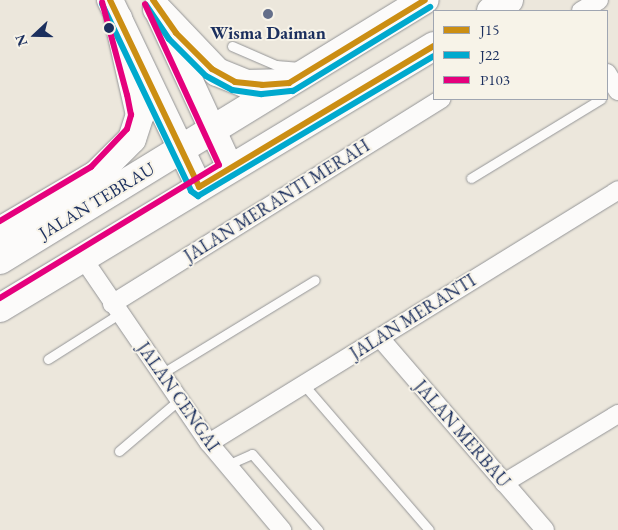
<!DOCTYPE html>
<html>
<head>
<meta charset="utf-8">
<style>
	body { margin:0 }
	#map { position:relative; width:618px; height:530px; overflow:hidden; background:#ece7dc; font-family:"EB Garamond",serif }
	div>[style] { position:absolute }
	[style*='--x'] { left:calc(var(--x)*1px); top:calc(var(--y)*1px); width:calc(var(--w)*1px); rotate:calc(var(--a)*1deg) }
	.roads { filter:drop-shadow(0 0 1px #949597) drop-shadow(0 0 1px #949597) }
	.service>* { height:9px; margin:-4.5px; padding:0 4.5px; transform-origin:4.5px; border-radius:4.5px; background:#fcfbfa }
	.minor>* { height:18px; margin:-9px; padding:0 9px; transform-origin:9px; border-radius:9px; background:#fcfbfa }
	.primary>* { height:26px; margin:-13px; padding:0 13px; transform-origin:13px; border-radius:13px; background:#fcfbfa }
	.trunk>* { height:28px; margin:-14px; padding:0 14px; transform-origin:14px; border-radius:14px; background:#fcfbfa }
	.bus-1>* { height:6px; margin:-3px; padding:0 3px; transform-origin:3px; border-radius:3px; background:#cb8e13 }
	.bus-2>* { height:6px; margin:-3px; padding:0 3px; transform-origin:3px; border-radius:3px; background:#00a9ce }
	.bus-3>* { height:6px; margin:-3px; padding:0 3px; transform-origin:3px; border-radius:3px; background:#e5007d }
	.dots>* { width:14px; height:14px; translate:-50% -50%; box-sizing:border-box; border:2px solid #f7f3e8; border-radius:50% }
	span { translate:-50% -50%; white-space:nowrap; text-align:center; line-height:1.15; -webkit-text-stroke:4px #f7f3e8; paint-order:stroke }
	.poi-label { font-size:18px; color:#1b2f5e; font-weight:700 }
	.street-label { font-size:18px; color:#1b2f5e }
	.legend { position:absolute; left:433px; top:10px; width:175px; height:90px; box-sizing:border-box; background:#f7f3e8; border:1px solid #9fa5b1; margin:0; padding:6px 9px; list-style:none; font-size:15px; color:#1b2f5e }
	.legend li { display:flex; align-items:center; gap:10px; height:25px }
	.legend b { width:25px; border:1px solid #9fa5b1 }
	.north { position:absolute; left:10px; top:10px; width:50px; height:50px; -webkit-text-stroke:4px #f7f3e8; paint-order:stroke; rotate:249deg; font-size:14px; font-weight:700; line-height:20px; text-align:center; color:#1b2f5e }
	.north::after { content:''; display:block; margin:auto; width:18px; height:22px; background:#1b2f5e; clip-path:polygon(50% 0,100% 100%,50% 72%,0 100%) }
</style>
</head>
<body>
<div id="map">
	<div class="roads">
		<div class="service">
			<i style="--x:232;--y:46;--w:48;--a:23.4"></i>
			<i style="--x:276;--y:65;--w:24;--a:5"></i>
			<i style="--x:471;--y:178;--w:152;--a:-31.3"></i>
			<i style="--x:48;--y:359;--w:84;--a:-32.4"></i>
			<i style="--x:161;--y:374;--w:180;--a:-31.4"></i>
			<i style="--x:304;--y:385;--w:191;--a:49.2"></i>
			<i style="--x:119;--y:451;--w:79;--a:-40.4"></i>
			<i style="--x:227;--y:465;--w:27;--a:-24"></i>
			<i style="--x:252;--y:454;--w:101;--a:49"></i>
		</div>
		<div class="minor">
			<i style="--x:581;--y:11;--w:21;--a:-31"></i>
			<i style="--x:607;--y:73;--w:21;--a:59"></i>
			<i style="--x:82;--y:257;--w:225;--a:55.7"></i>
			<i style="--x:209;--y:443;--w:114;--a:50"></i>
			<i style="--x:112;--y:304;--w:388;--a:-31.9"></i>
			<i style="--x:380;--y:338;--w:253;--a:49.3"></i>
			<i style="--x:209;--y:443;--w:481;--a:-31.7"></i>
			<i style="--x:504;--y:483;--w:133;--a:-31.2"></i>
		</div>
		<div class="primary">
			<i style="--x:110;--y:0;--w:207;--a:64.5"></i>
			<i style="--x:159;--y:14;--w:170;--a:65.2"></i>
		</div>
		<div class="trunk">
			<i style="--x:157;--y:9;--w:87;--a:46.4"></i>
			<i style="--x:217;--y:72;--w:32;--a:22"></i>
			<i style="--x:247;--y:84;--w:41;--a:-1.4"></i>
			<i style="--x:491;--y:11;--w:21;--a:-31"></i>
			<i style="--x:0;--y:231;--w:113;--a:-30.4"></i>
			<i style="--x:97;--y:174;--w:49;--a:-45"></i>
			<i style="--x:132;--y:139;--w:25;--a:-72"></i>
			<i style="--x:140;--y:115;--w:99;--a:-102.8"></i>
			<i style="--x:0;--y:260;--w:498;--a:-31.5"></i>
			<i style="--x:0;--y:308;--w:507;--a:-31.12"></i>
		</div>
	</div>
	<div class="bus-1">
		<i style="--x:110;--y:0;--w:207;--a:64.5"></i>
		<i style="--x:199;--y:187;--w:274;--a:-31"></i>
		<i style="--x:153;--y:0;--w:40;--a:55.1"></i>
		<i style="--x:176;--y:33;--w:51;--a:45"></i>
		<i style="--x:212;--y:69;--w:26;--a:29"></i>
		<i style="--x:235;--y:82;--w:27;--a:6"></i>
		<i style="--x:262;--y:85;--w:27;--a:-4"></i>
		<i style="--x:289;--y:83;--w:159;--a:-31.4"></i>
	</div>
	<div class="bus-2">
		<i style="--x:102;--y:4;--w:207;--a:64.5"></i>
		<i style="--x:191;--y:191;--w:9;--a:36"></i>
		<i style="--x:198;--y:196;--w:274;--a:-30.7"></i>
		<i style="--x:146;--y:5;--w:41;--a:55.9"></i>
		<i style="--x:169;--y:39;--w:52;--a:45"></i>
		<i style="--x:206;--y:76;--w:30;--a:28"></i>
		<i style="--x:232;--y:90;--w:30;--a:8"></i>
		<i style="--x:262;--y:94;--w:31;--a:-6"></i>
		<i style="--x:293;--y:91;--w:161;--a:-31.5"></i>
	</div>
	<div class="bus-3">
		<i style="--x:0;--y:221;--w:106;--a:-30.7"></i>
		<i style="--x:91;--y:167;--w:52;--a:-46.5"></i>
		<i style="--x:127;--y:129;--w:15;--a:-74"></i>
		<i style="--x:131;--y:115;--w:20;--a:-101"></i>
		<i style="--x:127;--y:95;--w:96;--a:-105"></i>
		<i style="--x:0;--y:298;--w:256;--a:-31.3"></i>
		<i style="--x:219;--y:165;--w:177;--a:-114.7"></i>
	</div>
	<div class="dots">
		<i style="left:268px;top:14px;background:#646f8a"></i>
		<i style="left:109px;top:28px;background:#1b2f5e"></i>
	</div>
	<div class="poi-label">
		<span style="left:268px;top:33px">Wisma Daiman</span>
	</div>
	<div class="street-label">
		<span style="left:97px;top:201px;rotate:-31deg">JALAN TEBRAU</span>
		<span style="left:277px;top:201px;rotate:-32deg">JALAN MERANTI MERAH</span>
		<span style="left:413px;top:317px;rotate:-32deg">JALAN MERANTI</span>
		<span style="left:178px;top:397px;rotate:55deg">JALAN CENGAI</span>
		<span style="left:462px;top:434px;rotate:49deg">JALAN MERBAU</span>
	</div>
	<ul class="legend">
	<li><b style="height:6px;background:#cb8e13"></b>J15</li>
	<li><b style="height:6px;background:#00a9ce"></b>J22</li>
	<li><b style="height:6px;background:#e5007d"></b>P103</li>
	</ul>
	<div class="north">N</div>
</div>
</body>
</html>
